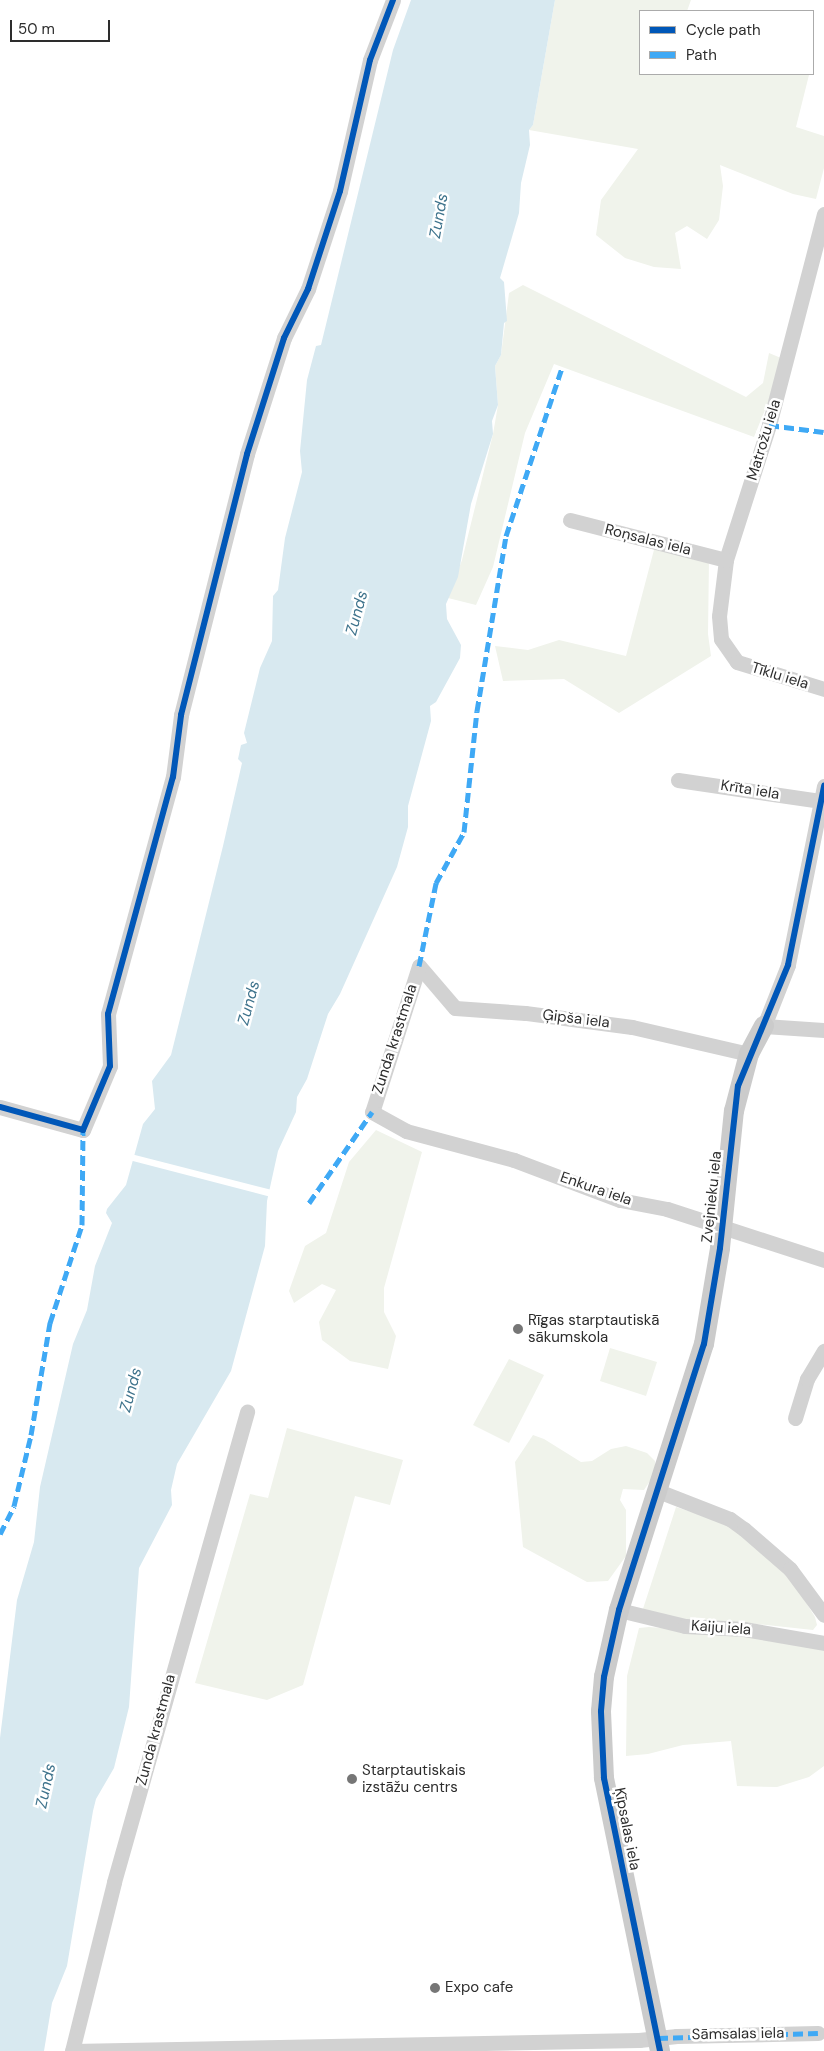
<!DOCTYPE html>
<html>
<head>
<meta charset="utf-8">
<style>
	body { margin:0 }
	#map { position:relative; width:824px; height:2051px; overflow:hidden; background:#fff; font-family:"DM Sans",sans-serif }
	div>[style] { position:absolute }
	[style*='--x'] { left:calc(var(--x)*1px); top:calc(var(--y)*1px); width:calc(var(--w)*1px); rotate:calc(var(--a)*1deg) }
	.green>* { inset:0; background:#f0f3eb }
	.water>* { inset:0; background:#d8e9f0 }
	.pier>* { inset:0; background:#fff }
	.street>* { height:15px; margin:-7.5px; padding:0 7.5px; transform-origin:7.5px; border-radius:7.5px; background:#d2d2d2 }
	.secondary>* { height:20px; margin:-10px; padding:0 10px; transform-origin:10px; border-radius:10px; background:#cbcbcb }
	.quiet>* { height:5px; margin-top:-2.5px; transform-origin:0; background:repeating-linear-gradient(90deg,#3fa9f5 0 10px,transparent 0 15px) }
	.cycleway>* { height:6px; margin:-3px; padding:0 3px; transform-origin:3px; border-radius:3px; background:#0057b8 }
	.dots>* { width:14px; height:14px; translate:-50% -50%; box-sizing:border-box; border:2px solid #fff; border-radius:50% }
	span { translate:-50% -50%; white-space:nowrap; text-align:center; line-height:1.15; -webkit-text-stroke:5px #fff; paint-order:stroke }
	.street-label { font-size:15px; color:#2d2d2d }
	.poi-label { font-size:15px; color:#2d2d2d }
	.left { translate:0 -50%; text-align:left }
	.water-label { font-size:16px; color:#3e738c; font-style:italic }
	.legend { position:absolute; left:639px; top:10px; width:175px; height:65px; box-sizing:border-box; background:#fff; border:1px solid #ababab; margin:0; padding:6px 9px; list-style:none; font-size:15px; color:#2d2d2d }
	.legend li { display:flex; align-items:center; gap:10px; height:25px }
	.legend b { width:25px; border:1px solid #ababab }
	.scale { position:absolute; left:10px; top:20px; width:100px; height:22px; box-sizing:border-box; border:2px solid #2d2d2d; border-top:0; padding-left:6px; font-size:15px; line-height:18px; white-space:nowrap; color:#2d2d2d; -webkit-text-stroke:4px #fff; paint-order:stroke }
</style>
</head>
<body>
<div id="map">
	<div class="green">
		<i style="clip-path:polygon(555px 0,691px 0,687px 11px,640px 11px,640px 74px,809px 75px,796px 127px,824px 136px,824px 168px,816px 199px,793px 194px,720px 165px,723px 186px,719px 220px,707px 239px,687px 226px,675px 233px,681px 269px,654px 267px,625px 258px,596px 235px,601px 200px,638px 149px,529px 130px,533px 125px)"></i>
		<i style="clip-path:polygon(523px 285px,746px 397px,763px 383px,769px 353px,781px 358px,769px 400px,754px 437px,554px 364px,525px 433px,493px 567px,476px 605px,448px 598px,462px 560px,493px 434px,498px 405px,495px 366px,501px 355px,509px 293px)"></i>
		<i style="clip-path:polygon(655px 546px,709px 560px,708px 634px,711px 656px,619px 713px,564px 679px,503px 681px,495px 646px,528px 650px,559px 640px,626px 656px)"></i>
		<i style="clip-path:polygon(376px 1130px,422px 1152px,384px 1288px,384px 1312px,396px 1336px,388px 1369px,350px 1361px,322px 1340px,319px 1322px,336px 1290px,322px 1284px,294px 1303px,289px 1291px,305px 1246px,326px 1233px,349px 1162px)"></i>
		<i style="clip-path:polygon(610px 1348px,657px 1362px,646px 1396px,600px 1381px)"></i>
		<i style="clip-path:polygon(509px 1359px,544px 1375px,509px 1443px,473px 1425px)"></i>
		<i style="clip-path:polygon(287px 1428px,403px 1460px,390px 1505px,355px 1496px,303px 1685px,267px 1700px,195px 1683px,250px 1494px,268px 1498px)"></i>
		<i style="clip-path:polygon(533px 1435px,544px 1439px,581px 1462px,592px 1461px,611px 1449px,626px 1446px,647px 1453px,655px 1461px,656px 1472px,644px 1490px,623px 1489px,620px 1500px,626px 1510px,626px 1556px,608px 1581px,587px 1582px,523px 1547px,515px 1462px)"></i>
		<i style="clip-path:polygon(676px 1507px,731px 1525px,787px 1572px,815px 1617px,817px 1625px,813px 1630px,739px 1622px,684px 1621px,642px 1612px)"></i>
		<i style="clip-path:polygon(649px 1627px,754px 1635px,824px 1649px,824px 1766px,809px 1777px,777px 1787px,737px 1786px,731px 1741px,683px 1745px,648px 1754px,626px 1756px,627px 1676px,639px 1628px)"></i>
	</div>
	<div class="water">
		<i style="clip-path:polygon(411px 0,555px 0,533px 125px,529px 130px,530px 145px,521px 183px,519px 213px,500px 278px,504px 282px,507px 321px,504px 323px,501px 355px,495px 366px,498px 405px,492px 421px,493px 434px,471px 504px,458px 577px,446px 604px,447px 619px,461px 645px,460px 658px,436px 702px,430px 706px,431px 721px,408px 806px,408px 827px,397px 867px,340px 994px,328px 1014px,307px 1079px,297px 1097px,296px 1112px,278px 1151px,267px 1201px,265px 1246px,231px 1371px,177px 1464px,171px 1490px,172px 1505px,139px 1568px,129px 1707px,114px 1768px,96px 1799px,93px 1811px,67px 1966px,52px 2003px,44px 2051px,0 2051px,0 1738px,17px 1600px,34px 1542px,40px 1487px,73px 1344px,87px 1310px,95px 1266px,112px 1223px,106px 1213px,107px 1209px,126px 1185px,143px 1124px,155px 1109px,152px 1081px,171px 1055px,223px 846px,242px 763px,238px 759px,241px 745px,247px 743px,244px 733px,260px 668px,272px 641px,273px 596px,278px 590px,285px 538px,302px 472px,300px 451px,307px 380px,316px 346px,321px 345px,393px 50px)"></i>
	</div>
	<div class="pier">
		<i style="clip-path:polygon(131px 1154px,272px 1190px,271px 1197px,129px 1160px)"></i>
	</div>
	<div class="street">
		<i style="--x:824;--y:214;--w:218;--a:104.6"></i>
		<i style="--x:769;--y:425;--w:142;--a:107.7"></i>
		<i style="--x:726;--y:560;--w:56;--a:97.1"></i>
		<i style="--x:719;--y:616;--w:23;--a:85"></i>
		<i style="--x:721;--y:639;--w:28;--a:55"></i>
		<i style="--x:737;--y:662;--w:91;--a:17.2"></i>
		<i style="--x:570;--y:520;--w:161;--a:14.4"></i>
		<i style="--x:678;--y:780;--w:145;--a:8.4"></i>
		<i style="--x:824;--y:786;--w:183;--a:101.4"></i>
		<i style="--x:788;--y:965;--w:66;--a:111.5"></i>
		<i style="--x:764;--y:1026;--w:60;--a:3.8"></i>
		<i style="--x:749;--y:1054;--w:120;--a:-167"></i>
		<i style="--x:632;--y:1027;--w:108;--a:-172.5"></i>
		<i style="--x:525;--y:1013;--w:70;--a:-175.9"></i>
		<i style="--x:455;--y:1008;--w:55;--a:-130.6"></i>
		<i style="--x:419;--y:966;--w:153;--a:107.8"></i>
		<i style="--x:372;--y:1112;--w:39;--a:29"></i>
		<i style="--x:406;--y:1131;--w:112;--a:15"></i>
		<i style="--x:514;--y:1160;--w:113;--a:20.7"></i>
		<i style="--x:620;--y:1200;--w:48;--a:10.8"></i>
		<i style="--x:667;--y:1209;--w:165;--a:18"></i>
		<i style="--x:0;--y:1107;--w:86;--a:15.5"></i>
		<i style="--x:83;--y:1130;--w:69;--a:-67.1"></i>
		<i style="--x:110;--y:1066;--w:52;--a:-92.2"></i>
		<i style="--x:108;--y:1014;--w:246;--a:-74.7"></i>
		<i style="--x:173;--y:777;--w:63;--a:-82.6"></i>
		<i style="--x:181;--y:715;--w:269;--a:-75.8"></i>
		<i style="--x:247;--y:454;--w:122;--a:-72.3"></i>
		<i style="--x:284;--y:338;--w:55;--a:-63.9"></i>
		<i style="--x:308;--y:289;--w:103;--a:-71.9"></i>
		<i style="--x:340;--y:191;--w:134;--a:-77.1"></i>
		<i style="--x:370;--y:60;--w:64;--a:-69"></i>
		<i style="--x:795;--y:1418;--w:41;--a:-72.9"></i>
		<i style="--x:807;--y:1379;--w:33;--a:-59"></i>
		<i style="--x:658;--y:1491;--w:77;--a:21.3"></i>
		<i style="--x:730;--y:1519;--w:17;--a:36"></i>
		<i style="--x:744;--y:1529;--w:61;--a:41"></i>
		<i style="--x:790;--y:1569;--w:57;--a:53.5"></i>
		<i style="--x:619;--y:1610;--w:68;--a:13.6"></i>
		<i style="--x:685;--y:1626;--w:59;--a:2.9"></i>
		<i style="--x:744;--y:1629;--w:81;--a:9.9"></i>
		<i style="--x:72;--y:2051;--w:567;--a:-1.11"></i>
		<i style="--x:639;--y:2040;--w:38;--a:-6"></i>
		<i style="--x:677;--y:2036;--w:141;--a:-1.2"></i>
		<i style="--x:72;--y:2051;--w:174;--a:-76"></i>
		<i style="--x:114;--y:1882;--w:489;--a:-74.2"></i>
	</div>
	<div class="secondary">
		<i style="--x:660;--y:2051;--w:279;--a:-101.6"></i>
		<i style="--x:604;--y:1778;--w:67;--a:-92.6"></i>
		<i style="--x:601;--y:1711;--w:34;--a:-85"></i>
		<i style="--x:604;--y:1677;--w:69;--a:-77.4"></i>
		<i style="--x:619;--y:1610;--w:279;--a:-72.3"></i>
		<i style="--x:704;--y:1344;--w:97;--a:-80.5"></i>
		<i style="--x:720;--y:1248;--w:138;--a:-84.2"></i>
		<i style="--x:734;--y:1111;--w:59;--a:-75.3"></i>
		<i style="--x:749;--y:1054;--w:32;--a:-62"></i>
	</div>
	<div class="quiet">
		<i style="--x:769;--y:425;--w:55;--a:7.3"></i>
		<i style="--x:419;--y:966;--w:85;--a:-78.4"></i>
		<i style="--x:436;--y:883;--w:58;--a:-61.2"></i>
		<i style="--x:464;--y:832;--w:122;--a:-83.9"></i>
		<i style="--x:477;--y:711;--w:177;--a:-80.6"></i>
		<i style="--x:506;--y:536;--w:177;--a:-71.6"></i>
		<i style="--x:309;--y:1203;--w:111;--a:-55.3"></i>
		<i style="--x:0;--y:1534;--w:31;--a:-63"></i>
		<i style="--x:14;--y:1506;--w:73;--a:-76.5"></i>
		<i style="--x:31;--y:1435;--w:114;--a:-80.4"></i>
		<i style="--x:50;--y:1323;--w:103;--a:-71.9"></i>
		<i style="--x:82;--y:1225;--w:95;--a:-89.4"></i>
		<i style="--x:658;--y:2038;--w:160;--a:-1.8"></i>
	</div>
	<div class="cycleway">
		<i style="--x:0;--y:1107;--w:86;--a:15.5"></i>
		<i style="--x:83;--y:1130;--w:69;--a:-67.1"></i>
		<i style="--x:110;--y:1066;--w:52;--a:-92.2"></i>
		<i style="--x:108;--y:1014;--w:246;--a:-74.7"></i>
		<i style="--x:173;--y:777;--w:63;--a:-82.6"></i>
		<i style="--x:181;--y:715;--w:269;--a:-75.8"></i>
		<i style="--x:247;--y:454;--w:122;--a:-72.3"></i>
		<i style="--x:284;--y:338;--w:55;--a:-63.9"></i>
		<i style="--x:308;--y:289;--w:103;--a:-71.9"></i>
		<i style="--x:340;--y:191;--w:134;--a:-77.1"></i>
		<i style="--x:370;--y:60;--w:64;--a:-69"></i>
		<i style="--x:660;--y:2051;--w:279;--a:-101.6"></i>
		<i style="--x:604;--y:1778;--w:67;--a:-92.6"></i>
		<i style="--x:601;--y:1711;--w:34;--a:-85"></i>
		<i style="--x:604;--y:1677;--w:69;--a:-77.4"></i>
		<i style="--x:619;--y:1610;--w:279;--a:-72.3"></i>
		<i style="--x:704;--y:1344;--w:97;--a:-80.5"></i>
		<i style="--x:720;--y:1248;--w:163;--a:-83.7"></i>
		<i style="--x:738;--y:1086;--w:131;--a:-67.5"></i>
		<i style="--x:788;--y:965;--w:183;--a:-78.6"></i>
	</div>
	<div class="dots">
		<i style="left:518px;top:1329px;background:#767676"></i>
		<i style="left:352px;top:1779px;background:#767676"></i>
		<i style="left:435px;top:1988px;background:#767676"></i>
	</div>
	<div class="street-label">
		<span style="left:764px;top:440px;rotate:-73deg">Matrožu iela</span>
		<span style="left:648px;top:540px;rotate:14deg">Roņsalas iela</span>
		<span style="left:780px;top:676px;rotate:17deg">Tīklu iela</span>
		<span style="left:750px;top:790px;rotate:9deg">Krīta iela</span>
		<span style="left:576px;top:1019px;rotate:7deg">Ģipša iela</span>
		<span style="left:395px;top:1039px;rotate:-72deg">Zunda krastmala</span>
		<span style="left:596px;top:1189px;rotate:19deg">Enkura iela</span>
		<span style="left:712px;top:1197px;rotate:-84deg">Zvejnieku iela</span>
		<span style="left:721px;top:1628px;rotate:4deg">Kaiju iela</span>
		<span style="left:156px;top:1730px;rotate:-75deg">Zunda krastmala</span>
		<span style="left:627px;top:1829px;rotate:79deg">Ķīpsalas iela</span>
		<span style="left:738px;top:2034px;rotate:-1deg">Sāmsalas iela</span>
	</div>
	<div class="poi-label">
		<span class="left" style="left:528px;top:1329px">Rīgas starptautiskā<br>sākumskola</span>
		<span class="left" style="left:362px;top:1779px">Starptautiskais<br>izstāžu centrs</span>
		<span class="left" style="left:445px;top:1988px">Expo cafe</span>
	</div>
	<div class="water-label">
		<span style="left:439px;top:216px;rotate:-80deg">Zunds</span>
		<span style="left:357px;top:613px;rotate:-75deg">Zunds</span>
		<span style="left:249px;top:1003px;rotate:-75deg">Zunds</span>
		<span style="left:131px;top:1390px;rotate:-75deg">Zunds</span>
		<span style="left:46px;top:1786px;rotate:-78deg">Zunds</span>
	</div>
	<ul class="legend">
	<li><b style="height:6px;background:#0057b8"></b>Cycle path</li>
	<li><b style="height:6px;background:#3fa9f5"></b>Path</li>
	</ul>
	<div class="scale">50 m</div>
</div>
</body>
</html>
